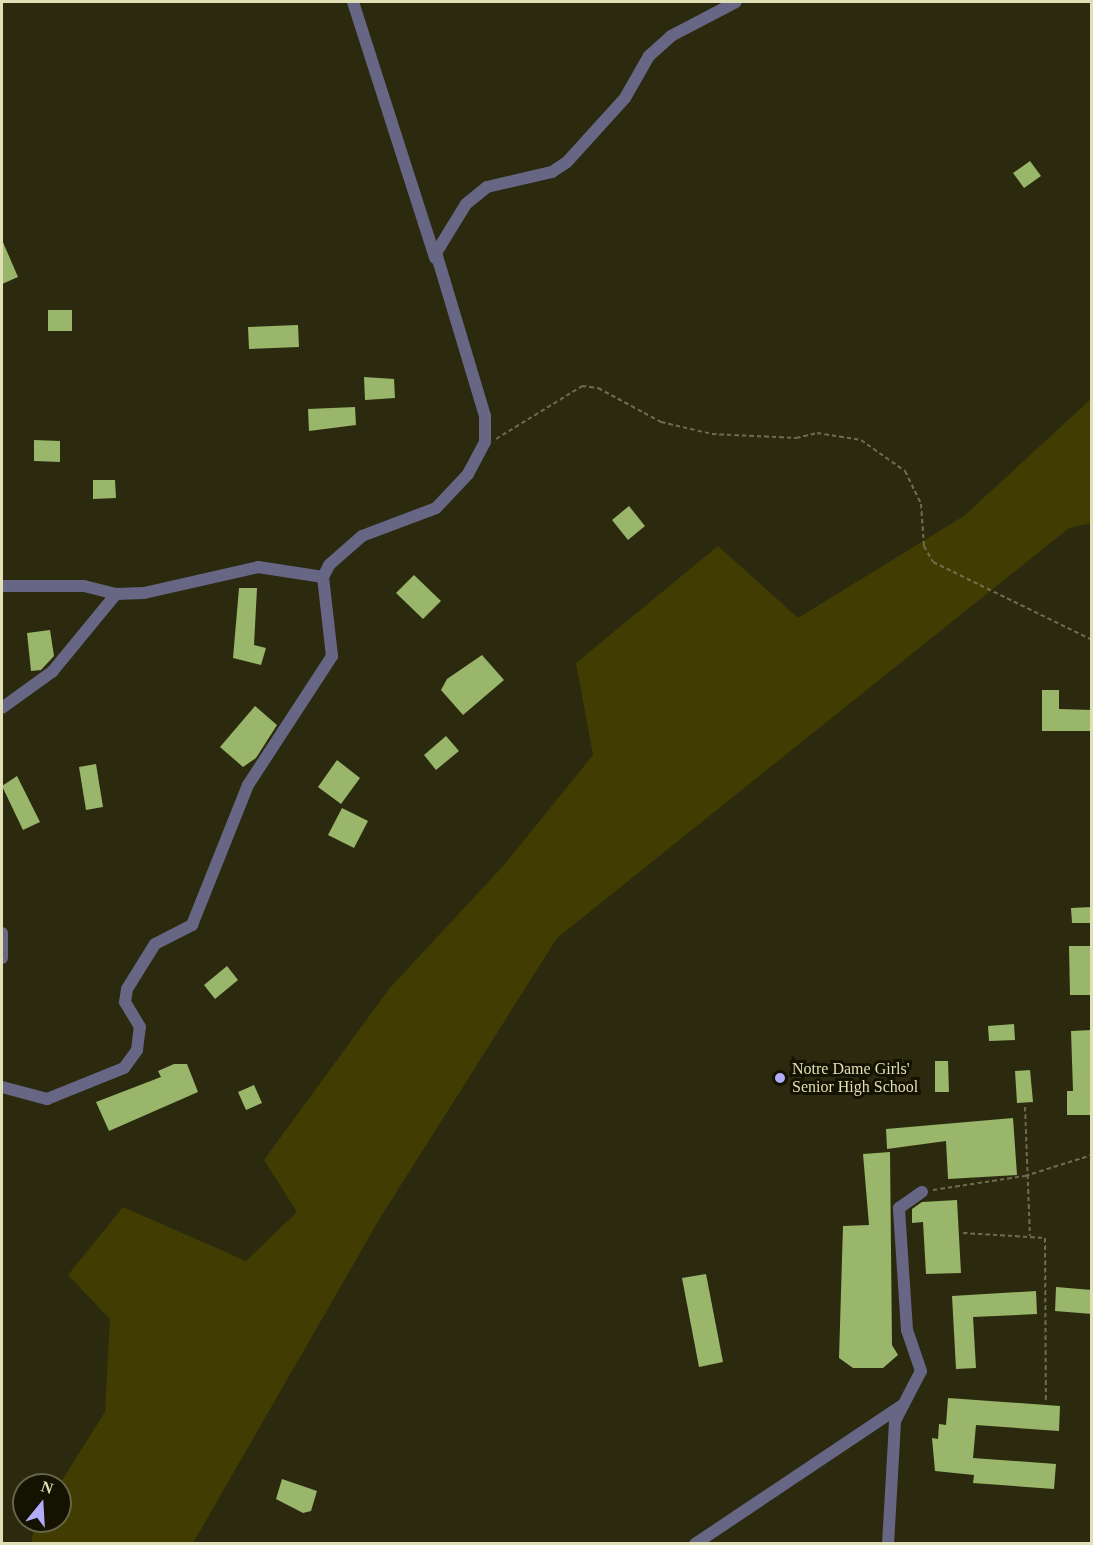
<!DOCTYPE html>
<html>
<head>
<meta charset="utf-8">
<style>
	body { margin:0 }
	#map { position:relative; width:1093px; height:1545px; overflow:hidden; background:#2b2a0f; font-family:"Times New Roman",serif }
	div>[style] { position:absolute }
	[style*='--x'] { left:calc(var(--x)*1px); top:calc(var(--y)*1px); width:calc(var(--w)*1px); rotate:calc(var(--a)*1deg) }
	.green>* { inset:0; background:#413d02 }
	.building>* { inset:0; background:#99b66a }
	.path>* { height:2px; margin-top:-1px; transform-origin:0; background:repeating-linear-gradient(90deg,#6d6c4b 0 4.5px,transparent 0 7.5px) }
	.street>* { height:12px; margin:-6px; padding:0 6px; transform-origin:6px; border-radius:6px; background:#676685 }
	.dots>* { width:16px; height:16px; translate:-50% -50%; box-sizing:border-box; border:3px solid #141200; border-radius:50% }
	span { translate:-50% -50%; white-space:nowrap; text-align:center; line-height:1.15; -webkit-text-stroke:6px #141200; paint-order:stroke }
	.poi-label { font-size:16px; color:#e0dfb6 }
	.left { translate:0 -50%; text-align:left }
	.frame { position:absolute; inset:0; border:3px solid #e0dfb6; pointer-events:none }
	.north { position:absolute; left:12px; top:1473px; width:60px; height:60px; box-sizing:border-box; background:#141200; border:2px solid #666449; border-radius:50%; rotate:18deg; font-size:16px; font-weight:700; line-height:24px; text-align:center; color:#e0dfb6 }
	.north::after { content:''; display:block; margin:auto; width:21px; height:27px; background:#b1adfa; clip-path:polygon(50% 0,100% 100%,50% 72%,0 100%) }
</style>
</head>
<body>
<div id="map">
	<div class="green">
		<i style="clip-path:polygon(1091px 399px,1091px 523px,1069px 528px,557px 938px,380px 1218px,193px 1543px,31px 1543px,36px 1521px,60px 1521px,59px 1485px,105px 1412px,110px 1319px,68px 1275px,123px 1207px,246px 1261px,297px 1212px,264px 1160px,389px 989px,505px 864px,593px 755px,576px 663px,718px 546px,798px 618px,964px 516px)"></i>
	</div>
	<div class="building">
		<i style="clip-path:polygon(1030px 161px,1041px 176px,1024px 188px,1013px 173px)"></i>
		<i style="clip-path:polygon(2px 240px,18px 277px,2px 284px)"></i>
		<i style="clip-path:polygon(48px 310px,72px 310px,72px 331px,48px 331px)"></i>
		<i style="clip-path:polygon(298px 325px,299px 347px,249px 349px,248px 327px)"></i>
		<i style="clip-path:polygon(364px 377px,394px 379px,395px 398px,365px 400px)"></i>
		<i style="clip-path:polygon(355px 407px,356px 425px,309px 431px,308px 409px)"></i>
		<i style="clip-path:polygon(34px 440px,60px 441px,60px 462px,34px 461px)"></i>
		<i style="clip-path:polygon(93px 480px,115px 480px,116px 498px,93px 499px)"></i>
		<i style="clip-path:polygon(629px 506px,645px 526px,628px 540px,612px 520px)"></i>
		<i style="clip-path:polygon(414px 575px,441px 601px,423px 619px,396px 593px)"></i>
		<i style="clip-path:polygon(239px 588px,257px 588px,254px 645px,266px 648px,261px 665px,233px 658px)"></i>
		<i style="clip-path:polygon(50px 630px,54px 656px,41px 670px,31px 671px,27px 633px)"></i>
		<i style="clip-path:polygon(482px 655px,504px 680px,463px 715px,441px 690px,447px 679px)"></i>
		<i style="clip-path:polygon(1042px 690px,1059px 690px,1059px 709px,1092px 710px,1092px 731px,1042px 731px)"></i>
		<i style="clip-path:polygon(255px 706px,277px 725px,256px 758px,243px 767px,220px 747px)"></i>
		<i style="clip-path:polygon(446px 736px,459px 751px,436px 770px,424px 755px)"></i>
		<i style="clip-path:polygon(337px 760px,360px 778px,341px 804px,318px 787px)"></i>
		<i style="clip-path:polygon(96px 764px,103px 807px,86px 810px,79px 767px)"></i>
		<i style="clip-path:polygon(17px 776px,40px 822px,23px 830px,2px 786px)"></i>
		<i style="clip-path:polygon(342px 808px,368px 821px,354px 848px,328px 835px)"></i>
		<i style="clip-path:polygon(1092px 907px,1092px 923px,1072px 923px,1071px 908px)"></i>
		<i style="clip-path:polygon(1069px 946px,1092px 946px,1092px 995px,1070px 995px)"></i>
		<i style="clip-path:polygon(227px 966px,238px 980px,215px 999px,204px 985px)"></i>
		<i style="clip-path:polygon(1014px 1024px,1015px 1040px,989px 1041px,988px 1026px)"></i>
		<i style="clip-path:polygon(1092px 1030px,1092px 1115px,1067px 1115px,1067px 1091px,1073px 1091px,1071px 1031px)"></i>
		<i style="clip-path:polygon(935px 1061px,948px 1061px,949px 1092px,935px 1092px)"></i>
		<i style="clip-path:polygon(174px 1064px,187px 1064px,198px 1092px,109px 1131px,96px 1102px,161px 1077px,158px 1071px)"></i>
		<i style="clip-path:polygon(1030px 1070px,1033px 1102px,1017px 1103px,1015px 1071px)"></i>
		<i style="clip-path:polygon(254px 1085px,262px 1103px,246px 1110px,238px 1092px)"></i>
		<i style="clip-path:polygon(1013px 1118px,1017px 1175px,948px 1179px,946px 1141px,887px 1149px,886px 1129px)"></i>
		<i style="clip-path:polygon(890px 1152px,892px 1345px,898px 1355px,883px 1368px,853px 1368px,839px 1358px,843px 1226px,869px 1225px,863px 1154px)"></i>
		<i style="clip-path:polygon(957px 1200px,961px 1273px,926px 1274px,923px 1222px,912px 1223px,912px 1209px,922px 1202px)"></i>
		<i style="clip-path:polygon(706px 1274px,723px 1362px,699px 1367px,682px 1278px)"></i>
		<i style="clip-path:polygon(1056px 1287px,1092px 1290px,1092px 1314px,1055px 1311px)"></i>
		<i style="clip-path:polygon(1036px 1291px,1037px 1314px,973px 1317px,976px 1368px,956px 1369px,952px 1296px)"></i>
		<i style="clip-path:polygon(948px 1398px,1060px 1406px,1059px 1431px,976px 1425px,973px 1458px,1056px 1464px,1054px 1489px,973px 1483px,974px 1475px,935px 1471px,932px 1438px,938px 1439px,939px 1424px,946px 1425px)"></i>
		<i style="clip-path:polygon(282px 1479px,317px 1491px,311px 1511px,303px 1513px,276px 1499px)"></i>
	</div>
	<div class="path">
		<i style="--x:496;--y:439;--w:101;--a:-31.6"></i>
		<i style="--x:582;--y:386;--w:16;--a:7"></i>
		<i style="--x:598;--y:388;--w:72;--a:28.4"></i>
		<i style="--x:661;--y:422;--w:52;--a:13.2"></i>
		<i style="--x:712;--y:434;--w:84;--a:2.7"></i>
		<i style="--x:796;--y:438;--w:22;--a:-13"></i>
		<i style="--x:817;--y:433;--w:45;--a:9"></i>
		<i style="--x:861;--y:440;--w:54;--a:35.2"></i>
		<i style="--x:905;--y:471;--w:37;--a:64"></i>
		<i style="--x:921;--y:504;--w:42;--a:85.9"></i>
		<i style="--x:924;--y:546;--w:18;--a:61"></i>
		<i style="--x:933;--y:562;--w:177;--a:26.1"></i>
		<i style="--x:1025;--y:1107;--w:129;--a:87.8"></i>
		<i style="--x:933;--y:1190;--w:93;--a:-8.7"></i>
		<i style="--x:1025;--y:1176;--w:70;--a:-17.4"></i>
		<i style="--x:963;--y:1233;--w:82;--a:3.5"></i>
		<i style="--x:1045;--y:1238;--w:164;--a:89.7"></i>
	</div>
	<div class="street">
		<i style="--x:353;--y:2;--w:269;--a:72.2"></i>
		<i style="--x:2;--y:586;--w:82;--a:0"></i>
		<i style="--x:84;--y:586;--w:33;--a:14"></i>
		<i style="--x:116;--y:594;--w:28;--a:-2"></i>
		<i style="--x:144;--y:593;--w:117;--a:-12.8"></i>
		<i style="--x:258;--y:567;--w:66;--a:8.7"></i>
		<i style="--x:2;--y:708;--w:62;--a:-35.8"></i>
		<i style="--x:52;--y:672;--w:101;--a:-50.6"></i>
		<i style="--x:2;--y:933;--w:25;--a:90"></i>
		<i style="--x:2;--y:1087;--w:47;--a:14.9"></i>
		<i style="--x:47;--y:1099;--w:83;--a:-21.9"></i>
		<i style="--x:124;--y:1068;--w:22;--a:-54"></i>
		<i style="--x:137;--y:1050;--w:23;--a:-83"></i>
		<i style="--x:140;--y:1027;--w:29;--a:-121"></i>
		<i style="--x:125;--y:1002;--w:13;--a:-81"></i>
		<i style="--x:127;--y:989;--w:53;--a:-58.1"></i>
		<i style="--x:155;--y:944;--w:42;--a:-27.2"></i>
		<i style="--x:192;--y:925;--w:151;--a:-68.2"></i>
		<i style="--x:248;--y:785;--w:154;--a:-56.9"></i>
		<i style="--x:332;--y:656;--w:80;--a:-96.5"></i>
		<i style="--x:323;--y:577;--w:13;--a:-63"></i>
		<i style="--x:329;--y:565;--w:44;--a:-41.3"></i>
		<i style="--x:362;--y:536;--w:79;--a:-20.7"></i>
		<i style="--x:436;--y:508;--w:47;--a:-46.7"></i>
		<i style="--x:468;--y:474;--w:36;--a:-62"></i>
		<i style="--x:485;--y:442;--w:26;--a:-90"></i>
		<i style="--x:485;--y:416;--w:170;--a:-106.7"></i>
		<i style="--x:436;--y:253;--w:57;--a:-58.5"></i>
		<i style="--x:466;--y:204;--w:27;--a:-39"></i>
		<i style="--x:487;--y:187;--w:67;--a:-13"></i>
		<i style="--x:552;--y:172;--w:18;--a:-34"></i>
		<i style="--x:567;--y:162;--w:86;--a:-47.8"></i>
		<i style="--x:625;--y:98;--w:48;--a:-60.3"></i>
		<i style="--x:649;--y:56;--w:30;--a:-42"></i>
		<i style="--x:671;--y:36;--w:73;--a:-27.6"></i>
		<i style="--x:695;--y:1544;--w:248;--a:-33.8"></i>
		<i style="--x:888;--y:1544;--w:123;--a:-86.7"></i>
		<i style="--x:895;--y:1421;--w:56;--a:-62.5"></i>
		<i style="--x:921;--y:1371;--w:43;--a:-108.9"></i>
		<i style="--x:907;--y:1330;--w:122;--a:-93.8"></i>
		<i style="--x:899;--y:1208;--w:28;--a:-35"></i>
	</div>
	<div class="dots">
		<i style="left:780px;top:1078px;background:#b1adfa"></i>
	</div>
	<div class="poi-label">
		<span class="left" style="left:792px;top:1078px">Notre Dame Girls'<br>Senior High School</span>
	</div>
	<div class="frame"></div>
	<div class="north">N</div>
</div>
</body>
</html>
